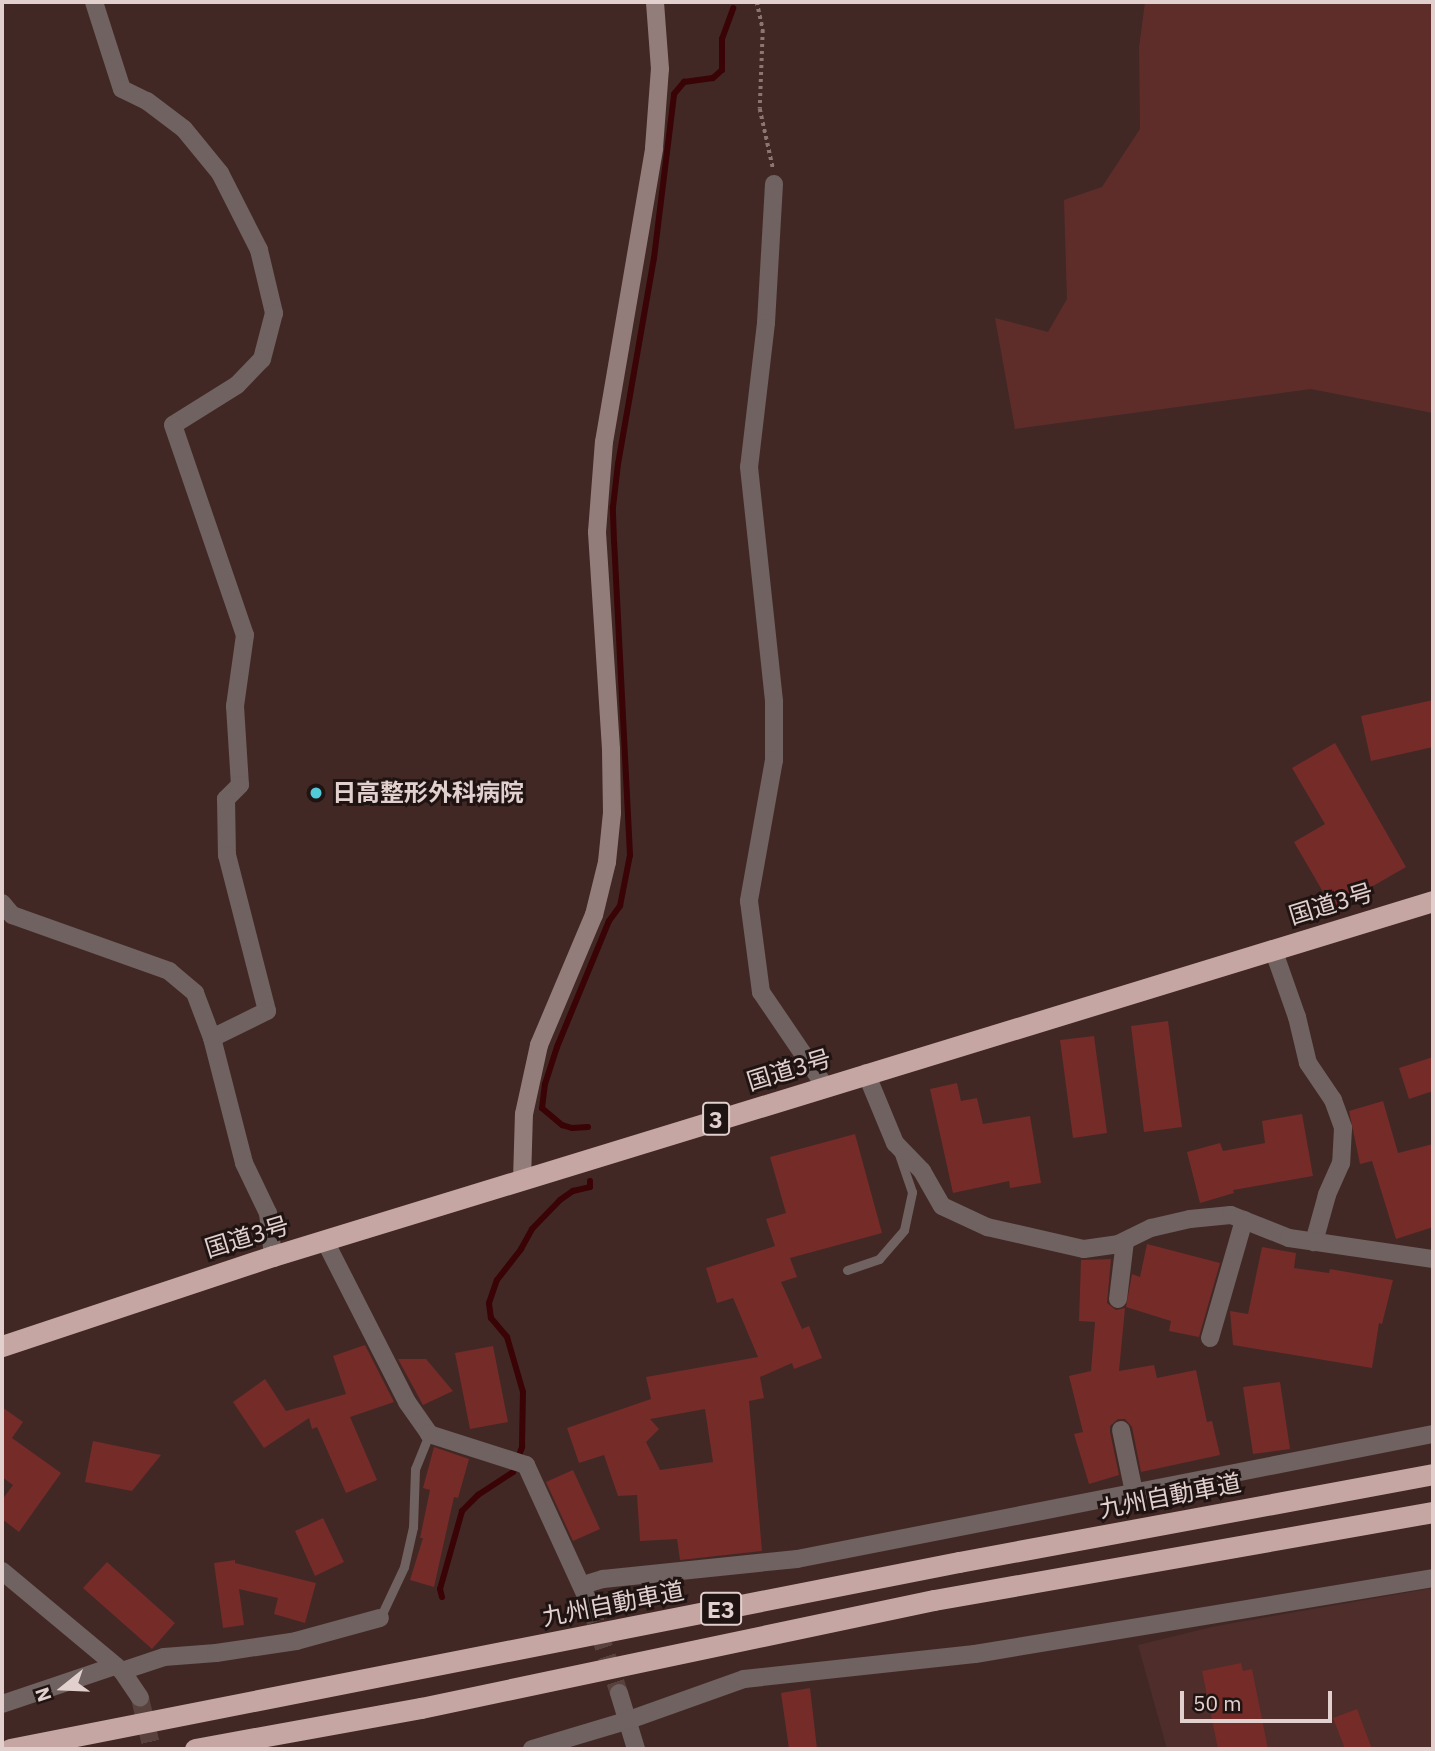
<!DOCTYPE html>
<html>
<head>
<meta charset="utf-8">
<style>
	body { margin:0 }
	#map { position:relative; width:1435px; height:1751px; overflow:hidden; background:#412825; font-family:"IBM Plex Sans","Noto Sans JP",sans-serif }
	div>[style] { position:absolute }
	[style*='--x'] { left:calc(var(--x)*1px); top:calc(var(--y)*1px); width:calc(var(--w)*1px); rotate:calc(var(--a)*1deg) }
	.built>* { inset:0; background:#4e2d2a }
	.green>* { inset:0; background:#5f2d29 }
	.stream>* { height:6px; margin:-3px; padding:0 3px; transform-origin:3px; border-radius:3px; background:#3a0305 }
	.building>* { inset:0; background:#752b28 }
	.street-tunnel>* { height:18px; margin-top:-9px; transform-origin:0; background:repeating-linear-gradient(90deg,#59413e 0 18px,transparent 0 27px) }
	.path>* { height:3.5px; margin-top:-1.75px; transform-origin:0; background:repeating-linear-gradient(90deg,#8b7673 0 3.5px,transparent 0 7px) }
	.lane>* { height:9px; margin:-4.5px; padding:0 4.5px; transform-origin:4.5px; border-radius:4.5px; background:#6f6260 }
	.street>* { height:18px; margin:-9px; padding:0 9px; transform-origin:9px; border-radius:9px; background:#6f6260 }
	.secondary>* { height:18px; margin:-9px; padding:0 9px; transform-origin:9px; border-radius:9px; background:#937d7b }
	.highway>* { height:21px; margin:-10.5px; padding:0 10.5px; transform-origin:10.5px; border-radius:10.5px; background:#c6a6a2 }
	.dots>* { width:19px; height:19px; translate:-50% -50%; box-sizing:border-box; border:4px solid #201413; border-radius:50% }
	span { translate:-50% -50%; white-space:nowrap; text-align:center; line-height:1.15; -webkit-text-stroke:6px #201413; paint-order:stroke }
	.shield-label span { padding:2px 5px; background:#201413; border:2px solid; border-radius:5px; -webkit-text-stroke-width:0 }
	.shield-label { font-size:23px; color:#e1d0ce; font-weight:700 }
	.poi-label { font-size:24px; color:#e1d0ce; font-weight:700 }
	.left { translate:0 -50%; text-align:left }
	.street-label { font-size:24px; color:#e1d0ce }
	.frame { position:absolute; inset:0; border:4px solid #e1d0ce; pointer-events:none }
	.north { position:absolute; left:28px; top:1653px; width:70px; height:70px; -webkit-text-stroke:5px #201413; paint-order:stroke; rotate:252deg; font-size:19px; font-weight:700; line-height:28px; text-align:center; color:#e1d0ce }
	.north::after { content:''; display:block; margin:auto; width:24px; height:32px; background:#e1d0ce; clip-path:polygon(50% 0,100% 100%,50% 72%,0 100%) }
	.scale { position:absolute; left:1180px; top:1691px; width:152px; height:32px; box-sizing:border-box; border:4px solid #e1d0ce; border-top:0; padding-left:9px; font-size:21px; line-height:24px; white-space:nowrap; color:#e1d0ce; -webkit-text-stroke:5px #201413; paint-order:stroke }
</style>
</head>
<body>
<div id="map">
	<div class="built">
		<i style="clip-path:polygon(1433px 1588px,1433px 1749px,1167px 1749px,1138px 1645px,1216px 1626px)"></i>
	</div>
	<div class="green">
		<i style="clip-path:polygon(1145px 2px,1429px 2px,1433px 15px,1433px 413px,1311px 389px,1015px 429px,995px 318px,1048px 332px,1067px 299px,1064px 200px,1102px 187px,1140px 129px,1139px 48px)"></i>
	</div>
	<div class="stream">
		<i style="--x:588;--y:1127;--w:16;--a:176"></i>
		<i style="--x:572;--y:1128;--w:10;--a:-163"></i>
		<i style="--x:562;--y:1125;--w:26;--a:-140"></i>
		<i style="--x:542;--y:1108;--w:24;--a:-83"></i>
		<i style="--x:545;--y:1084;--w:39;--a:-72"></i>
		<i style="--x:557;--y:1047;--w:136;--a:-67.6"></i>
		<i style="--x:609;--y:921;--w:19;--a:-54"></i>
		<i style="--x:620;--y:906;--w:52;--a:-78.9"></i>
		<i style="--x:630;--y:855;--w:313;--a:-92.9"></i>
		<i style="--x:614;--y:542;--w:35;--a:-92"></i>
		<i style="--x:613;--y:507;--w:43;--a:-83.4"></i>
		<i style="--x:618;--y:464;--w:209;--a:-80.1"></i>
		<i style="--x:654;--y:258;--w:165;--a:-83"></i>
		<i style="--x:674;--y:94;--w:16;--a:-50"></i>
		<i style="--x:684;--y:82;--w:29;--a:-8"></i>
		<i style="--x:713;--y:78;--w:12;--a:-42"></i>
		<i style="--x:722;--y:70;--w:31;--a:-90"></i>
		<i style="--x:722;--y:39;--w:33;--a:-70"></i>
		<i style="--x:442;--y:1597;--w:8;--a:-104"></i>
		<i style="--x:440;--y:1589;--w:81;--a:-74.2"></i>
		<i style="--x:462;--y:1511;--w:23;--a:-45"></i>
		<i style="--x:478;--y:1495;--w:42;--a:-33.3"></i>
		<i style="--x:513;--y:1472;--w:27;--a:-70"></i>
		<i style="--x:522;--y:1447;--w:55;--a:-89"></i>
		<i style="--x:523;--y:1392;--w:57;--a:-106.2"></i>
		<i style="--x:507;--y:1337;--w:25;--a:-130"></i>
		<i style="--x:491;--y:1318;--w:15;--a:-98"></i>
		<i style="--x:489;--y:1303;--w:24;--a:-71"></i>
		<i style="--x:497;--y:1280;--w:39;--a:-52"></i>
		<i style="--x:521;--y:1249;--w:23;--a:-61"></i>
		<i style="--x:532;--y:1229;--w:40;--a:-46"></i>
		<i style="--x:560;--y:1200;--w:16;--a:-35"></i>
		<i style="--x:573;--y:1191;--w:17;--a:-13"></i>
		<i style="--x:590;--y:1187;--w:6;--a:-90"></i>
	</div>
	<div class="building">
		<i style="clip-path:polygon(1433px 700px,1433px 747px,1371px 761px,1361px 716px)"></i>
		<i style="clip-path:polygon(1335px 743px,1406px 867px,1333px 909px,1294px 842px,1325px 824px,1292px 768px)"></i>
		<i style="clip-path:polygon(1168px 1021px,1182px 1127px,1144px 1132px,1131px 1026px)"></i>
		<i style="clip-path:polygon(1094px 1036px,1107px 1133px,1073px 1138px,1060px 1040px)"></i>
		<i style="clip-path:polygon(1433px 1057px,1433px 1091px,1409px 1099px,1399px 1068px)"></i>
		<i style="clip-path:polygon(957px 1083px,961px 1101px,977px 1098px,983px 1124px,1030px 1116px,1041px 1183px,1010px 1188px,1009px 1181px,953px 1193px,930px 1089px)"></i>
		<i style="clip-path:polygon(1383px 1101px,1398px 1153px,1433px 1144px,1433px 1227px,1396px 1239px,1372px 1161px,1360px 1164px,1349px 1111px)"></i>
		<i style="clip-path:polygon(1302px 1114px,1313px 1176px,1233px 1190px,1234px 1193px,1200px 1203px,1187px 1152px,1220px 1143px,1223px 1151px,1265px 1143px,1262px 1121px)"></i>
		<i style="clip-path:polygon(evenodd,855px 1134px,882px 1233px,790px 1258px,797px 1277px,781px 1282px,802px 1329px,809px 1326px,822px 1358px,794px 1369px,792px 1363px,760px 1377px,764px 1398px,749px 1401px,762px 1551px,680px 1560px,677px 1539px,640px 1541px,637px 1495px,618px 1496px,604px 1455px,579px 1463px,567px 1428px,651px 1399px,646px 1377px,758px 1357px,733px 1298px,717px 1303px,706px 1268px,775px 1246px,766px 1219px,786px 1213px,770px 1157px,855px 1134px,705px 1409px,713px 1462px,660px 1470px,646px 1442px,659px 1429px,650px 1419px,705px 1409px)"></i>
		<i style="clip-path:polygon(1147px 1244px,1220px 1263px,1199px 1337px,1169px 1331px,1171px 1321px,1126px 1307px,1132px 1274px,1140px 1277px)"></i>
		<i style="clip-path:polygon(1262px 1247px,1296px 1253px,1294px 1268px,1329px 1273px,1330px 1269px,1393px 1280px,1382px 1324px,1379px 1323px,1372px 1368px,1233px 1345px,1230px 1311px,1248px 1314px)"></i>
		<i style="clip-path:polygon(1111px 1259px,1107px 1303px,1116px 1310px,1125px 1308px,1119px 1371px,1154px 1365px,1157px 1378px,1196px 1370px,1207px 1422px,1212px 1421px,1220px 1455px,1141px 1472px,1132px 1427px,1125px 1419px,1118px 1419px,1110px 1426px,1110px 1432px,1119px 1475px,1089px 1484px,1074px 1434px,1083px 1432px,1069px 1376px,1091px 1371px,1095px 1322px,1079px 1321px,1081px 1260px)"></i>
		<i style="clip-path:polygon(365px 1345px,394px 1402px,350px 1417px,377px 1480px,346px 1493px,317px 1427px,312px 1429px,309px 1418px,264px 1448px,233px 1402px,265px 1379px,286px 1411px,346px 1394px,333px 1356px)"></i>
		<i style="clip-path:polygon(493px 1346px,508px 1422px,470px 1429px,455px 1353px)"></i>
		<i style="clip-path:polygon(398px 1359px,426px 1359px,453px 1391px,423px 1405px)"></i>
		<i style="clip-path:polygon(1280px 1382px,1290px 1449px,1253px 1454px,1243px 1387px)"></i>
		<i style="clip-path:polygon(2px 1407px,23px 1422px,12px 1438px,61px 1473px,19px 1532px,2px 1519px,2px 1500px,13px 1485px,2px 1477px)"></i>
		<i style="clip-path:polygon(93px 1441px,161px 1455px,132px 1491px,85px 1482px)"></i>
		<i style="clip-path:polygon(434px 1447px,469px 1459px,458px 1498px,454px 1497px,434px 1587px,410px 1580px,423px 1538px,420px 1538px,430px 1490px,423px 1488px)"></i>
		<i style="clip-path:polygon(573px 1470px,600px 1529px,573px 1541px,546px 1482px)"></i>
		<i style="clip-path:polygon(323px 1518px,344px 1562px,315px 1576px,295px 1531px)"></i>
		<i style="clip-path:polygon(235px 1560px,235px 1563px,316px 1583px,305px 1623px,274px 1614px,278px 1598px,239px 1589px,244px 1625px,223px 1628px,214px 1563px)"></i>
		<i style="clip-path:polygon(107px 1562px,175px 1623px,152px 1649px,83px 1588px)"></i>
		<i style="clip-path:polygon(1241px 1663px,1243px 1671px,1252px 1669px,1268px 1749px,1218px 1749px,1202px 1671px)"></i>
		<i style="clip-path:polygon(810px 1688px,817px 1749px,789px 1749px,781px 1693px)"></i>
		<i style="clip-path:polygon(1357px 1709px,1372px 1749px,1345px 1749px,1333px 1718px)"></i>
	</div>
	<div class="street-tunnel">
		<i style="--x:590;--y:1605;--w:93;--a:71.8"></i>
		<i style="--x:140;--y:1698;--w:52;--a:76.8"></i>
	</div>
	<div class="path">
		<i style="--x:757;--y:2;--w:29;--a:78"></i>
		<i style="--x:763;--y:30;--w:79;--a:92.2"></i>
		<i style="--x:760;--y:109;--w:60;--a:77.6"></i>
	</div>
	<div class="lane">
		<i style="--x:847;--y:1270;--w:34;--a:-19"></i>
		<i style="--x:879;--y:1259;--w:38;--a:-49"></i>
		<i style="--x:904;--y:1230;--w:39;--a:-78"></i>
		<i style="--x:912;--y:1192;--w:39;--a:-109"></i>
		<i style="--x:380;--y:1618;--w:56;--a:-64.8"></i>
		<i style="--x:404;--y:1567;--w:41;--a:-77.3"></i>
		<i style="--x:413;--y:1527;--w:58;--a:-88"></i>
		<i style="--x:415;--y:1469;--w:38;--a:-68"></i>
	</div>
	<div class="street">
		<i style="--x:94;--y:2;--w:91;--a:72.2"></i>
		<i style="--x:122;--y:89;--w:28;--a:26"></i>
		<i style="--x:147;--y:101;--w:46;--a:37.1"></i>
		<i style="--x:184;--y:129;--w:57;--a:50.7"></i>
		<i style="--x:220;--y:173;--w:86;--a:63.1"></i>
		<i style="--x:259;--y:250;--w:65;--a:76.6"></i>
		<i style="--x:274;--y:313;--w:48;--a:104.6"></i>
		<i style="--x:262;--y:359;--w:36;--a:134"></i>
		<i style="--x:237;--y:385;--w:75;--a:148"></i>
		<i style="--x:173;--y:425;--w:222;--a:71.1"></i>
		<i style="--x:245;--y:635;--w:72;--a:98"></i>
		<i style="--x:235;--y:706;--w:79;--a:86.4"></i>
		<i style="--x:240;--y:785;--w:20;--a:135"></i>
		<i style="--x:226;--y:799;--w:56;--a:89"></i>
		<i style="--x:227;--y:855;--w:161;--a:75.6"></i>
		<i style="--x:267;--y:1011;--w:61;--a:153.9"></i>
		<i style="--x:212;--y:1038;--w:129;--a:75.6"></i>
		<i style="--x:244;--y:1163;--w:55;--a:64.4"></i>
		<i style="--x:268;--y:1213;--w:43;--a:83.4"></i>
		<i style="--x:774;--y:184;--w:139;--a:93.3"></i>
		<i style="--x:766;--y:323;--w:145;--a:96.7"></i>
		<i style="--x:749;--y:467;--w:236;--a:83.9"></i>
		<i style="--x:774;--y:702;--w:58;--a:90"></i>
		<i style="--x:774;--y:760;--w:143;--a:100.1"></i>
		<i style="--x:749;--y:901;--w:92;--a:82.5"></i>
		<i style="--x:761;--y:992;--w:114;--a:55.8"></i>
		<i style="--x:2;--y:903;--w:16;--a:50"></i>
		<i style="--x:12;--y:915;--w:167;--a:19.6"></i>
		<i style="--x:169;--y:971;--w:34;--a:40"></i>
		<i style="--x:195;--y:993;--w:48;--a:69.3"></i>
		<i style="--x:1273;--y:949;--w:72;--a:70.6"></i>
		<i style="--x:1297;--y:1017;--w:47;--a:76.6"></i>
		<i style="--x:1308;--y:1063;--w:45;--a:56"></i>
		<i style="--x:1333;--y:1100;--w:30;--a:70"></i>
		<i style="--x:1343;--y:1128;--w:35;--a:93"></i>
		<i style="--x:1341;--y:1163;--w:35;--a:114"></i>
		<i style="--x:1327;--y:1195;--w:49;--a:105.5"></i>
		<i style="--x:866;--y:1073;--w:76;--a:67.5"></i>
		<i style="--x:895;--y:1143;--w:39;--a:46"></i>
		<i style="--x:922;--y:1171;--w:40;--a:60.3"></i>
		<i style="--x:942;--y:1206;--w:50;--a:25"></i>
		<i style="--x:987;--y:1227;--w:99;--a:12.8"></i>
		<i style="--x:1084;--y:1249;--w:34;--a:-8"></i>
		<i style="--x:1118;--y:1244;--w:37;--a:-26"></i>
		<i style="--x:1151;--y:1228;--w:40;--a:-13"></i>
		<i style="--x:1190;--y:1219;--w:41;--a:-5.6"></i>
		<i style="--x:1231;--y:1215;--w:62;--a:21.6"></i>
		<i style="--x:1289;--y:1238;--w:146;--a:8.3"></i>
		<i style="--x:325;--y:1241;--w:181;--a:63"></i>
		<i style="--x:407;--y:1402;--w:39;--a:55"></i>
		<i style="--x:429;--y:1434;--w:102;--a:17.7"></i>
		<i style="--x:526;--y:1465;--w:154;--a:65.4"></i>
		<i style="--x:1118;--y:1299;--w:58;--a:-83.1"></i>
		<i style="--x:1210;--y:1338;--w:123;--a:-73.9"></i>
		<i style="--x:1121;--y:1430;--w:63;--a:78.2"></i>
		<i style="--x:2;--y:1571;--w:156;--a:39.8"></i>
		<i style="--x:122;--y:1671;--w:32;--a:56"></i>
		<i style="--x:583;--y:1585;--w:21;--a:-17"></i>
		<i style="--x:603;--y:1579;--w:195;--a:-5.9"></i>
		<i style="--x:797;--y:1559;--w:648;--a:-11.12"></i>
		<i style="--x:122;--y:1671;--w:44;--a:-18.4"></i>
		<i style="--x:164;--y:1657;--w:52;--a:-4.4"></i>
		<i style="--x:216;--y:1653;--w:81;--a:-8.5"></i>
		<i style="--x:296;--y:1641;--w:87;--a:-15.3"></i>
		<i style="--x:619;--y:1693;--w:59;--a:73.1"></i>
		<i style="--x:2;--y:1704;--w:119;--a:-18.6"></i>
		<i style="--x:532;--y:1749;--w:101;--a:-16.6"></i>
		<i style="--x:629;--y:1720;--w:122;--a:-19.6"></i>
		<i style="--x:744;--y:1679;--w:232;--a:-6.2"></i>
		<i style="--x:975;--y:1654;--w:464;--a:-9.4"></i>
	</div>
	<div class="secondary">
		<i style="--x:522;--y:1180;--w:66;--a:-88.3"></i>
		<i style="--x:524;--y:1114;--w:71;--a:-77.7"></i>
		<i style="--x:539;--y:1045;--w:141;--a:-67.1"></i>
		<i style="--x:594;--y:915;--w:55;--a:-76.2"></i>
		<i style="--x:607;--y:862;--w:49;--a:-84.2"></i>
		<i style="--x:612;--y:813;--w:64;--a:-90.9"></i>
		<i style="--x:611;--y:749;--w:217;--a:-93.7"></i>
		<i style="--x:597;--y:532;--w:90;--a:-85.6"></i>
		<i style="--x:604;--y:442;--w:298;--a:-80.3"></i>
		<i style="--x:654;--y:148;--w:79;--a:-85.7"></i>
		<i style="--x:660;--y:69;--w:67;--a:-94.3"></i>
	</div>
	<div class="highway">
		<i style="--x:2;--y:1346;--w:286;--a:-18.4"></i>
		<i style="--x:273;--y:1256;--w:1213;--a:-17.02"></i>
		<i style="--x:10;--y:1749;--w:967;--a:-11.15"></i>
		<i style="--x:959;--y:1562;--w:482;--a:-10.5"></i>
		<i style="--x:195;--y:1749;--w:230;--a:-10.3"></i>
		<i style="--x:421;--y:1708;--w:524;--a:-11.89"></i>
		<i style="--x:934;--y:1600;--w:507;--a:-10"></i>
	</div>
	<div class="dots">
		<i style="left:316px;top:793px;background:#52cbd9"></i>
	</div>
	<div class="shield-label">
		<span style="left:716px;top:1119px">3</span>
		<span style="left:721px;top:1609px">E3</span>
	</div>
	<div class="poi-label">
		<span class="left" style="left:332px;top:793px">日高整形外科病院</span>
	</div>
	<div class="street-label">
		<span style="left:1331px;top:904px;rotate:-17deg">国道3号</span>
		<span style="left:789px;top:1070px;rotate:-17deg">国道3号</span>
		<span style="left:247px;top:1237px;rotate:-17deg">国道3号</span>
		<span style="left:1170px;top:1496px;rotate:-11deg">九州自動車道</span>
		<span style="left:613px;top:1604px;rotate:-11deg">九州自動車道</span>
	</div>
	<div class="frame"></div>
	<div class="north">N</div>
	<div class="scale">50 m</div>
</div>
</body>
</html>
